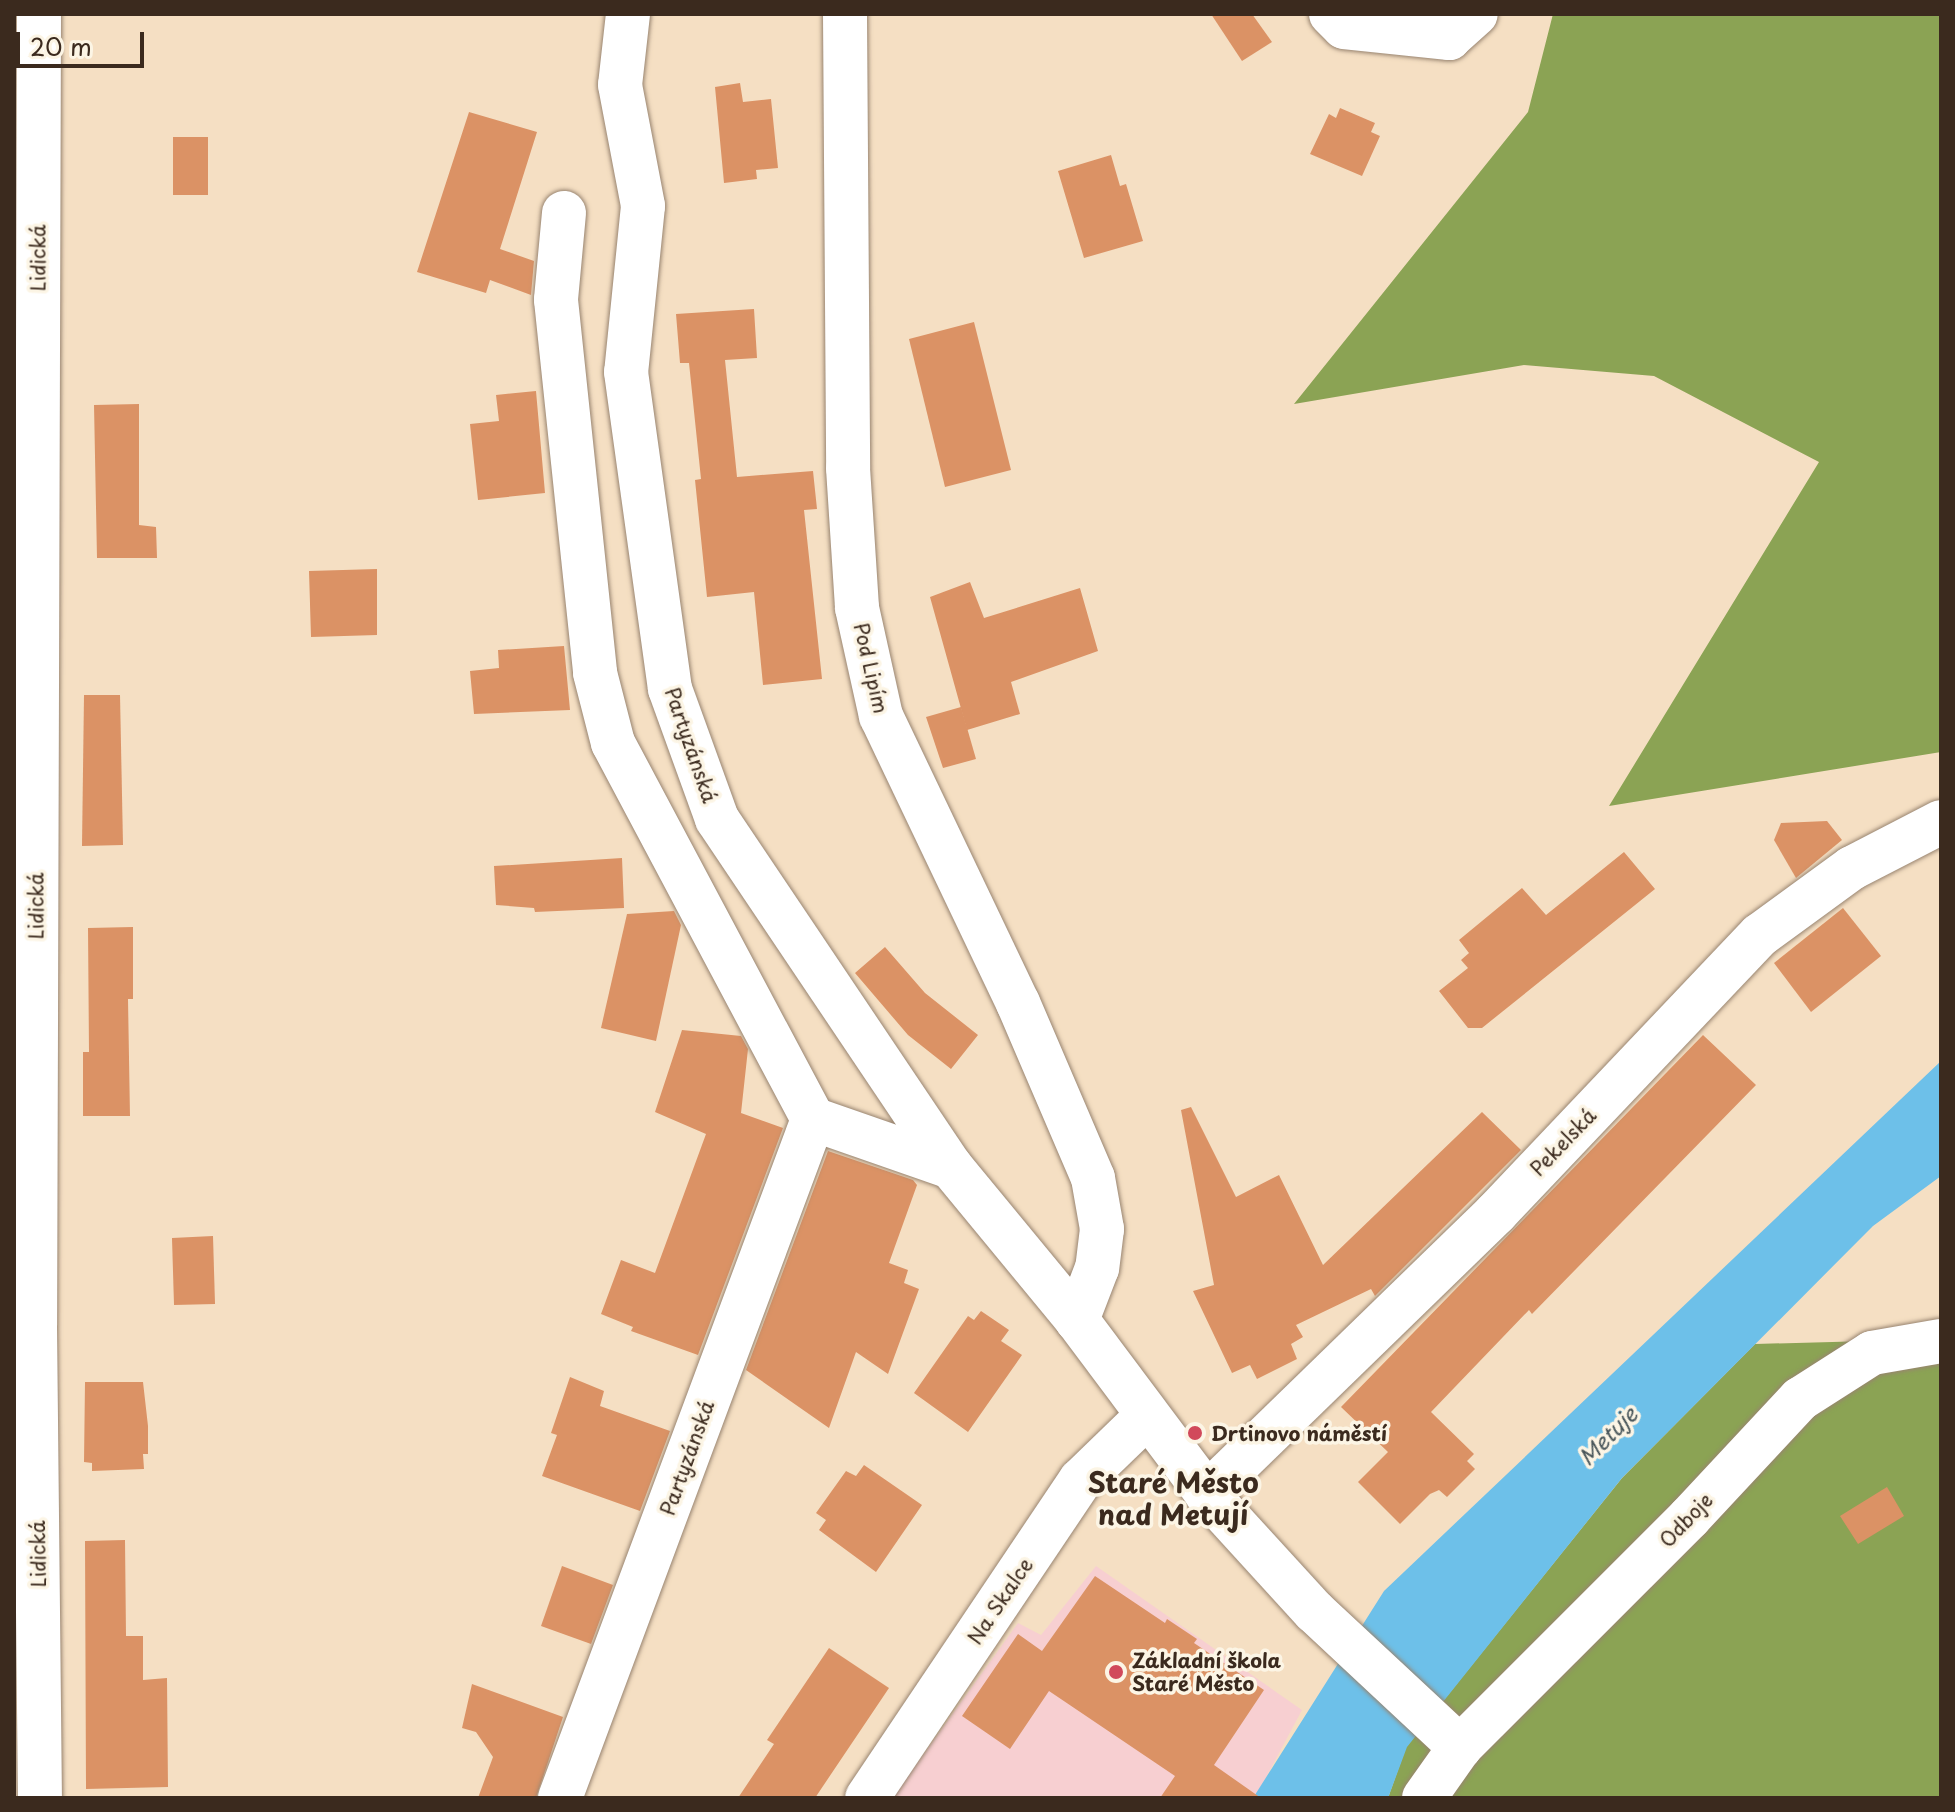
<!DOCTYPE html>
<html>
<head>
<meta charset="utf-8">
<style>
	body { margin:0 }
	#map { position:relative; width:1955px; height:1812px; overflow:hidden; background:#f5dfc3; font-family:"Playpen Sans",sans-serif }
	div>[style] { position:absolute }
	[style*='--x'] { left:calc(var(--x)*1px); top:calc(var(--y)*1px); width:calc(var(--w)*1px); rotate:calc(var(--a)*1deg) }
	.built>* { inset:0; background:#f7cfd1 }
	.forest>* { inset:0; background:#8ba354 }
	.water>* { inset:0; background:#6dc0e9 }
	.building>* { inset:0; background:#db9265 }
	.roads { filter:drop-shadow(0 0 2px #988470) drop-shadow(0 0 2px #988470) }
	.street>* { height:44px; margin:-22px; padding:0 22px; transform-origin:22px; border-radius:22px; background:#fff }
	.secondary>* { height:44px; margin:-22px; padding:0 22px; transform-origin:22px; border-radius:22px; background:#fff }
	.dots>* { width:22px; height:22px; translate:-50% -50%; box-sizing:border-box; border:4px solid #fcf5e5; border-radius:50% }
	span { translate:-50% -50%; white-space:nowrap; text-align:center; line-height:1.15; -webkit-text-stroke:7px #fcf5e5; paint-order:stroke }
	.street-label { font-size:20px; color:#3b2a1e }
	.poi-label { font-size:20px; color:#3b2a1e; font-weight:700 }
	.left { translate:0 -50%; text-align:left }
	.water-label { font-size:22px; color:#4a575b; font-style:italic }
	.district-label { font-size:28px; color:#3b2a1e; font-weight:700 }
	.frame { position:absolute; inset:0; border:16px solid #3b2a1e; pointer-events:none }
	.scale { position:absolute; left:16px; top:32px; width:128px; height:36px; box-sizing:border-box; border:4px solid #3b2a1e; border-top:0; padding-left:10px; font-size:24px; line-height:28px; white-space:nowrap; color:#3b2a1e; -webkit-text-stroke:6px #fcf5e5; paint-order:stroke }
</style>
</head>
<body>
<div id="map">
	<div class="built">
		<i style="clip-path:polygon(1096px 1566px,1302px 1710px,1255px 1798px,892px 1798px,1018px 1623px,1041px 1635px)"></i>
	</div>
	<div class="forest">
		<i style="clip-path:polygon(1553px 14px,1941px 14px,1941px 752px,1609px 806px,1819px 462px,1654px 376px,1524px 365px,1294px 404px,1528px 112px)"></i>
		<i style="clip-path:polygon(1941px 1339px,1941px 1798px,1388px 1798px,1406px 1747px,1622px 1478px,1755px 1344px)"></i>
	</div>
	<div class="water">
		<i style="clip-path:polygon(1941px 1061px,1941px 1176px,1873px 1226px,1622px 1478px,1407px 1747px,1388px 1798px,1253px 1798px,1384px 1591px)"></i>
	</div>
	<div class="building">
		<i style="clip-path:polygon(1211px 14px,1252px 14px,1272px 42px,1242px 61px)"></i>
		<i style="clip-path:polygon(740px 83px,743px 102px,771px 99px,778px 168px,756px 170px,757px 179px,724px 183px,715px 87px)"></i>
		<i style="clip-path:polygon(1340px 108px,1375px 123px,1371px 132px,1380px 136px,1362px 176px,1310px 154px,1329px 114px,1336px 118px)"></i>
		<i style="clip-path:polygon(469px 112px,537px 132px,500px 249px,534px 261px,531px 295px,490px 280px,486px 293px,417px 272px)"></i>
		<i style="clip-path:polygon(173px 137px,208px 137px,208px 195px,173px 195px)"></i>
		<i style="clip-path:polygon(1111px 155px,1120px 186px,1126px 184px,1143px 241px,1084px 258px,1058px 171px)"></i>
		<i style="clip-path:polygon(754px 309px,757px 358px,725px 360px,737px 477px,813px 471px,817px 509px,804px 510px,822px 679px,763px 685px,754px 592px,707px 597px,695px 480px,701px 479px,689px 363px,680px 363px,676px 314px)"></i>
		<i style="clip-path:polygon(974px 322px,1011px 470px,945px 487px,909px 339px)"></i>
		<i style="clip-path:polygon(536px 391px,545px 493px,478px 500px,470px 424px,499px 421px,496px 395px)"></i>
		<i style="clip-path:polygon(139px 404px,139px 525px,156px 527px,157px 558px,97px 558px,94px 405px)"></i>
		<i style="clip-path:polygon(377px 569px,377px 635px,311px 637px,309px 571px)"></i>
		<i style="clip-path:polygon(970px 582px,984px 618px,1080px 588px,1098px 651px,1011px 682px,1020px 714px,967px 730px,930px 597px)"></i>
		<i style="clip-path:polygon(564px 646px,570px 710px,474px 714px,470px 671px,499px 668px,498px 650px)"></i>
		<i style="clip-path:polygon(84px 695px,120px 695px,123px 845px,82px 846px)"></i>
		<i style="clip-path:polygon(961px 707px,976px 759px,943px 768px,926px 717px)"></i>
		<i style="clip-path:polygon(1827px 821px,1842px 840px,1796px 878px,1774px 840px,1781px 823px)"></i>
		<i style="clip-path:polygon(1624px 852px,1655px 889px,1482px 1028px,1468px 1028px,1439px 991px,1468px 968px,1461px 960px,1469px 953px,1459px 940px,1522px 888px,1546px 915px)"></i>
		<i style="clip-path:polygon(622px 858px,624px 908px,535px 912px,534px 908px,496px 905px,494px 866px)"></i>
		<i style="clip-path:polygon(1843px 908px,1881px 956px,1811px 1012px,1774px 963px)"></i>
		<i style="clip-path:polygon(674px 911px,681px 925px,656px 1041px,601px 1028px,627px 914px)"></i>
		<i style="clip-path:polygon(133px 927px,133px 999px,128px 999px,130px 1116px,83px 1116px,83px 1052px,89px 1052px,88px 928px)"></i>
		<i style="clip-path:polygon(885px 947px,925px 993px,978px 1035px,951px 1069px,908px 1035px,855px 973px)"></i>
		<i style="clip-path:polygon(682px 1030px,741px 1036px,748px 1049px,741px 1113px,783px 1128px,698px 1355px,631px 1331px,633px 1327px,601px 1314px,621px 1260px,655px 1273px,706px 1134px,655px 1112px)"></i>
		<i style="clip-path:polygon(1703px 1035px,1756px 1085px,1532px 1314px,1529px 1310px,1431px 1412px,1474px 1454px,1467px 1461px,1475px 1469px,1447px 1497px,1439px 1490px,1430px 1494px,1400px 1524px,1358px 1482px,1388px 1452px,1341px 1407px)"></i>
		<i style="clip-path:polygon(1191px 1107px,1236px 1197px,1279px 1175px,1323px 1265px,1482px 1112px,1521px 1150px,1375px 1296px,1371px 1289px,1296px 1325px,1303px 1337px,1291px 1344px,1297px 1359px,1257px 1379px,1250px 1365px,1232px 1373px,1193px 1291px,1214px 1285px,1181px 1110px)"></i>
		<i style="clip-path:polygon(828px 1151px,913px 1180px,917px 1185px,889px 1263px,908px 1270px,904px 1283px,919px 1289px,888px 1374px,856px 1352px,829px 1428px,746px 1370px)"></i>
		<i style="clip-path:polygon(213px 1236px,215px 1304px,174px 1305px,172px 1238px)"></i>
		<i style="clip-path:polygon(981px 1311px,1009px 1330px,1001px 1341px,1022px 1355px,968px 1432px,914px 1393px,968px 1316px,974px 1320px)"></i>
		<i style="clip-path:polygon(570px 1377px,604px 1391px,600px 1406px,670px 1431px,640px 1511px,542px 1476px,557px 1435px,551px 1433px)"></i>
		<i style="clip-path:polygon(85px 1382px,143px 1382px,148px 1426px,148px 1454px,143px 1454px,144px 1469px,92px 1471px,92px 1463px,84px 1462px)"></i>
		<i style="clip-path:polygon(864px 1465px,922px 1505px,876px 1572px,819px 1530px,826px 1520px,816px 1513px,846px 1471px,856px 1476px)"></i>
		<i style="clip-path:polygon(1887px 1487px,1904px 1516px,1858px 1544px,1840px 1516px)"></i>
		<i style="clip-path:polygon(125px 1540px,126px 1636px,143px 1636px,143px 1680px,167px 1678px,168px 1787px,86px 1789px,85px 1541px)"></i>
		<i style="clip-path:polygon(562px 1566px,613px 1585px,591px 1644px,541px 1626px)"></i>
		<i style="clip-path:polygon(1095px 1576px,1165px 1623px,1167px 1619px,1197px 1639px,1194px 1643px,1264px 1690px,1214px 1765px,1261px 1798px,1160px 1798px,1175px 1776px,1049px 1691px,1010px 1749px,962px 1716px,1018px 1634px,1042px 1651px)"></i>
		<i style="clip-path:polygon(829px 1648px,889px 1688px,815px 1798px,738px 1798px,774px 1744px,767px 1740px)"></i>
		<i style="clip-path:polygon(472px 1684px,563px 1717px,536px 1798px,478px 1798px,493px 1757px,476px 1732px,462px 1728px)"></i>
	</div>
	<div class="roads">
		<div class="street">
			<i style="--x:39;--y:14;--w:1311;--a:90.17"></i>
			<i style="--x:35;--y:1325;--w:473;--a:89.4"></i>
			<i style="--x:628;--y:14;--w:71;--a:96.4"></i>
			<i style="--x:620;--y:85;--w:123;--a:79.2"></i>
			<i style="--x:643;--y:206;--w:167;--a:95.8"></i>
			<i style="--x:626;--y:372;--w:320;--a:82.1"></i>
			<i style="--x:670;--y:689;--w:138;--a:70.1"></i>
			<i style="--x:717;--y:819;--w:419;--a:56.1"></i>
			<i style="--x:951;--y:1167;--w:198;--a:50.5"></i>
			<i style="--x:1077;--y:1320;--w:217;--a:53.2"></i>
			<i style="--x:1207;--y:1494;--w:159;--a:47.6"></i>
			<i style="--x:1314;--y:1611;--w:200;--a:43"></i>
			<i style="--x:845;--y:14;--w:454;--a:89.6"></i>
			<i style="--x:848;--y:468;--w:140;--a:86.3"></i>
			<i style="--x:857;--y:608;--w:111;--a:77.5"></i>
			<i style="--x:881;--y:716;--w:318;--a:64.5"></i>
			<i style="--x:1018;--y:1003;--w:190;--a:66.8"></i>
			<i style="--x:1093;--y:1178;--w:52;--a:80"></i>
			<i style="--x:1102;--y:1229;--w:39;--a:97"></i>
			<i style="--x:1097;--y:1268;--w:56;--a:111"></i>
			<i style="--x:1331;--y:14;--w:18;--a:45"></i>
			<i style="--x:1344;--y:27;--w:106;--a:6"></i>
			<i style="--x:1449;--y:38;--w:36;--a:-42"></i>
			<i style="--x:564;--y:213;--w:87;--a:95.3"></i>
			<i style="--x:556;--y:300;--w:375;--a:84"></i>
			<i style="--x:595;--y:673;--w:72;--a:75.6"></i>
			<i style="--x:613;--y:743;--w:426;--a:62"></i>
			<i style="--x:1207;--y:1494;--w:403;--a:-44.2"></i>
			<i style="--x:1496;--y:1213;--w:383;--a:-46.5"></i>
			<i style="--x:1760;--y:935;--w:114;--a:-36.1"></i>
			<i style="--x:1852;--y:868;--w:100;--a:-27.3"></i>
			<i style="--x:560;--y:1798;--w:725;--a:-69.56"></i>
			<i style="--x:813;--y:1119;--w:146;--a:19.2"></i>
			<i style="--x:867;--y:1798;--w:383;--a:-56.1"></i>
			<i style="--x:1081;--y:1480;--w:91;--a:-44.1"></i>
		</div>
		<div class="secondary">
			<i style="--x:1424;--y:1798;--w:62;--a:-54.8"></i>
			<i style="--x:1460;--y:1747;--w:324;--a:-45"></i>
			<i style="--x:1689;--y:1518;--w:163;--a:-47"></i>
			<i style="--x:1800;--y:1399;--w:85;--a:-32.6"></i>
			<i style="--x:1872;--y:1353;--w:70;--a:-9.9"></i>
		</div>
	</div>
	<div class="dots">
		<i style="left:1195px;top:1433px;background:#d1495b"></i>
		<i style="left:1116px;top:1672px;background:#d1495b"></i>
	</div>
	<div class="street-label">
		<span style="left:38px;top:258px;rotate:-90deg">Lidická</span>
		<span style="left:871px;top:668px;rotate:77deg">Pod Lipím</span>
		<span style="left:691px;top:745px;rotate:71deg">Partyzánská</span>
		<span style="left:36px;top:906px;rotate:-90deg">Lidická</span>
		<span style="left:1563px;top:1142px;rotate:-46deg">Pekelská</span>
		<span style="left:687px;top:1458px;rotate:-70deg">Partyzánská</span>
		<span style="left:1686px;top:1520px;rotate:-46deg">Odboje</span>
		<span style="left:38px;top:1554px;rotate:-91deg">Lidická</span>
		<span style="left:1000px;top:1601px;rotate:-56deg">Na Skalce</span>
	</div>
	<div class="poi-label">
		<span class="left" style="left:1211px;top:1433px">Drtinovo náměstí</span>
		<span class="left" style="left:1132px;top:1672px">Základní škola<br>Staré Město</span>
	</div>
	<div class="water-label">
		<span style="left:1607px;top:1435px;rotate:-45deg">Metuje</span>
	</div>
	<div class="district-label">
		<span style="left:1173px;top:1498px">Staré Město<br>nad Metují</span>
	</div>
	<div class="frame"></div>
	<div class="scale">20 m</div>
</div>
</body>
</html>
